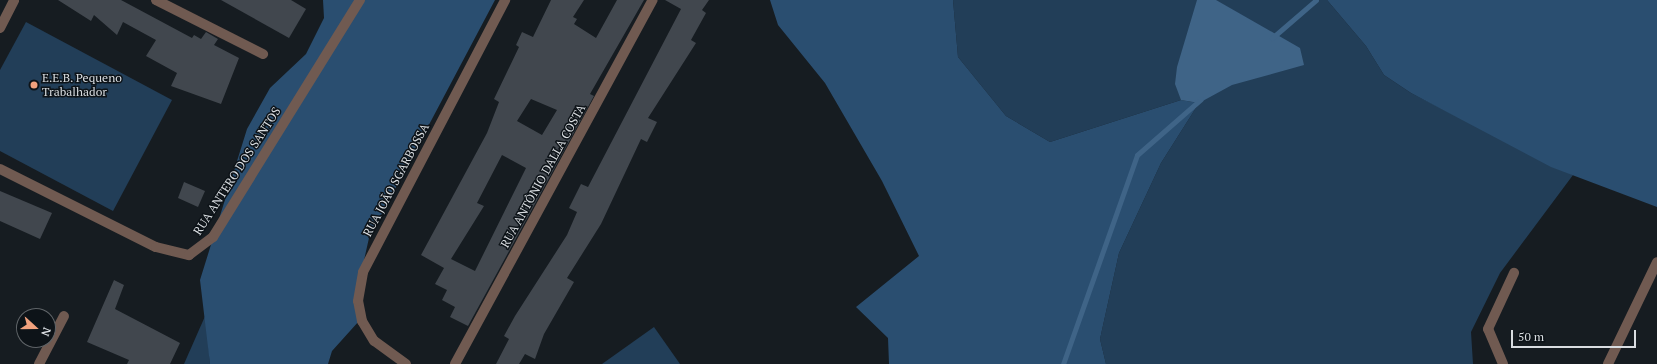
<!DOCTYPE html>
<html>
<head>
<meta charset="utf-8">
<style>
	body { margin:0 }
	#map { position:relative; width:1657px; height:364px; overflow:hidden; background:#161c21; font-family:"PT Serif",serif }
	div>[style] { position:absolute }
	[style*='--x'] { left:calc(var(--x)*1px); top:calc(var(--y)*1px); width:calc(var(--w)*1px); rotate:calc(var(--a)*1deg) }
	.green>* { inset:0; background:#223e58 }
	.forest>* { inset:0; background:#2a4e70 }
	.water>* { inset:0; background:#3f6487 }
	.stream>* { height:5px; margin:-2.5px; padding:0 2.5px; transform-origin:2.5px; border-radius:2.5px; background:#3f6487 }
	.building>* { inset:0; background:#41474e }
	.minor>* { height:10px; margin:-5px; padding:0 5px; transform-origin:5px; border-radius:5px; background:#705a51 }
	.dots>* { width:11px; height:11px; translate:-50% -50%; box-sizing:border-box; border:2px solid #0d1318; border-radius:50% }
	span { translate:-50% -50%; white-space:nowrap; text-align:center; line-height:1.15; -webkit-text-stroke:3px #0d1318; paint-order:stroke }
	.poi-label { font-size:12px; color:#d9dde1 }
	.left { translate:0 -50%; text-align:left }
	.street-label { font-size:12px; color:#d9dde1 }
	.north { position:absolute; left:16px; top:308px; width:40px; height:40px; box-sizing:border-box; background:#0d1318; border:1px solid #5f6468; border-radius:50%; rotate:111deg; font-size:11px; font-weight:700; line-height:16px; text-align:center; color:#d9dde1 }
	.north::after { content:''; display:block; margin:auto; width:14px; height:18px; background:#f1a17d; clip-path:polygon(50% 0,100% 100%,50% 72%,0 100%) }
	.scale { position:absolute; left:1511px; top:330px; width:125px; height:18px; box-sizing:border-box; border:2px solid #d9dde1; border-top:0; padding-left:5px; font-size:12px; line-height:14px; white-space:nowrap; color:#d9dde1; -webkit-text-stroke:3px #0d1318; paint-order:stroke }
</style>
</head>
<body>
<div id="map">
	<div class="green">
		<i style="clip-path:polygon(953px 0,1327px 0,1366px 46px,1384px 75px,1411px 93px,1573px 175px,1500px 273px,1471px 332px,1473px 364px,1106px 364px,1100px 339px,1119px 253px,1161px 163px,1199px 103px,1181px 100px,1050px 142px,1006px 116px,958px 57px)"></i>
		<i style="clip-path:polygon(26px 22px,172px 100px,113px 211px,0 151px,0 70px)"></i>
		<i style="clip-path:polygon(206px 314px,210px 364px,184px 364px)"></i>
		<i style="clip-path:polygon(654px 327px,680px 364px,602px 364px)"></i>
	</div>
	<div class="forest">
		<i style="clip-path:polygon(323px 0,495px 0,369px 238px,356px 296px,359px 321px,332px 351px,328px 364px,210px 364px,200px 280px,247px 129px,270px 88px,306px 54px,324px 18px)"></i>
		<i style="clip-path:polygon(770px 0,953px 0,958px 57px,1006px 116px,1050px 142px,1181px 100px,1199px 103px,1161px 163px,1119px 253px,1100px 339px,1106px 364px,889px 364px,888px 338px,856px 307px,919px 256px,882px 181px,825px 83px,778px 25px)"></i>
		<i style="clip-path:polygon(1327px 0,1657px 0,1657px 207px,1551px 167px,1411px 93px,1384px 75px,1366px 46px)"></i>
	</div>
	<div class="water">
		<i style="clip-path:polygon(1197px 0,1216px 0,1300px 48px,1304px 65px,1232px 85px,1199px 103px,1181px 100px,1175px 84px,1177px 67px)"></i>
	</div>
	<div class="stream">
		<i style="--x:1272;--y:38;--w:58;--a:-40.8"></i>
		<i style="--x:1063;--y:364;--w:222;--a:-70.5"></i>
		<i style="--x:1137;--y:155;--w:85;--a:-41.2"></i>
	</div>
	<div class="building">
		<i style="clip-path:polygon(58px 0,121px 0,192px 38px,194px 35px,201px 39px,206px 32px,218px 39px,214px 45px,239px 58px,221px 104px,171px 86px,177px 73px,146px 56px,156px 40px,123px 22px,117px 35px,94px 15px,91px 21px)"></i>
		<i style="clip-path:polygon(221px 0,291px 0,306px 9px,289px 38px)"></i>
		<i style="clip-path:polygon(evenodd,551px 0,584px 0,573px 17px,577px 19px,574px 24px,596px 38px,617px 0,644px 0,590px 94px,594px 96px,468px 326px,450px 317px,455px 307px,442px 300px,447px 290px,435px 284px,444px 268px,421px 255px,487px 133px,499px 102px,494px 99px,519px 47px,516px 45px,522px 32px,533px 37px,551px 0,531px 99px,557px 110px,542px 135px,517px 121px,531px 99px,551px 0,502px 155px,526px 168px,475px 271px,451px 259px,484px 206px,477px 203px,502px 155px)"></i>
		<i style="clip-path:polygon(665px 0,709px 0,702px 10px,706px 13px,691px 40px,696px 43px,648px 118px,657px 122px,647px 142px,641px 139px,601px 224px,567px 278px,574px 282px,544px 334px,535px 359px,525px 354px,519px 364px,496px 364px,509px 339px,504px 336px,515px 316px,567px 235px,577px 212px,569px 208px,581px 184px,588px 187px,681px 9px)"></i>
		<i style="clip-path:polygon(184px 182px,205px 191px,198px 207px,178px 198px)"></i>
		<i style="clip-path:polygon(0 191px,52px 213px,40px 239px,0 221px)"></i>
		<i style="clip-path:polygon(114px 280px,124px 285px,115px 309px,180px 343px,170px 364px,127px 364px,129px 360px,87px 342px)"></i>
	</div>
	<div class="minor">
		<i style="--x:156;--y:0;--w:120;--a:26.8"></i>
		<i style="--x:0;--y:28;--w:31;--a:-63"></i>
		<i style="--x:0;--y:169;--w:174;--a:26.6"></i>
		<i style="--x:156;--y:247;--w:34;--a:14"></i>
		<i style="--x:189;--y:255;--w:30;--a:-37"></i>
		<i style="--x:213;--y:237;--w:279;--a:-58.2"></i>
		<i style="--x:39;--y:364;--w:54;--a:-62.5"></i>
		<i style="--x:406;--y:364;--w:39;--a:-144"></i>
		<i style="--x:374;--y:341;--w:23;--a:-121"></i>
		<i style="--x:362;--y:321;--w:20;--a:-101"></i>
		<i style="--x:358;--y:301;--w:29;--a:-80"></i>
		<i style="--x:363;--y:272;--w:307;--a:-62.4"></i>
		<i style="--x:455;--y:364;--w:414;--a:-61.5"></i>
		<i style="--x:1503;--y:364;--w:38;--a:-113"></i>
		<i style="--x:1488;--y:329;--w:62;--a:-65.1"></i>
		<i style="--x:1608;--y:364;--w:113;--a:-64.3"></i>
	</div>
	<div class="dots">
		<i style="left:34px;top:85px;background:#f1a17d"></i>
	</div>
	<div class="poi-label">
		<span class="left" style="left:42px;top:85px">E.E.B. Pequeno<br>Trabalhador</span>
	</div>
	<div class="street-label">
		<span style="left:237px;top:171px;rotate:-57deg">RUA ANTERO DOS SANTOS</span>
		<span style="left:543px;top:176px;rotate:-61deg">RUA ANTÔNIO DALLA COSTA</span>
		<span style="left:396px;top:180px;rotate:-62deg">RUA JOÃO SGARBOSSA</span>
	</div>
	<div class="north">N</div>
	<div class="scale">50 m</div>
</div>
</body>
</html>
